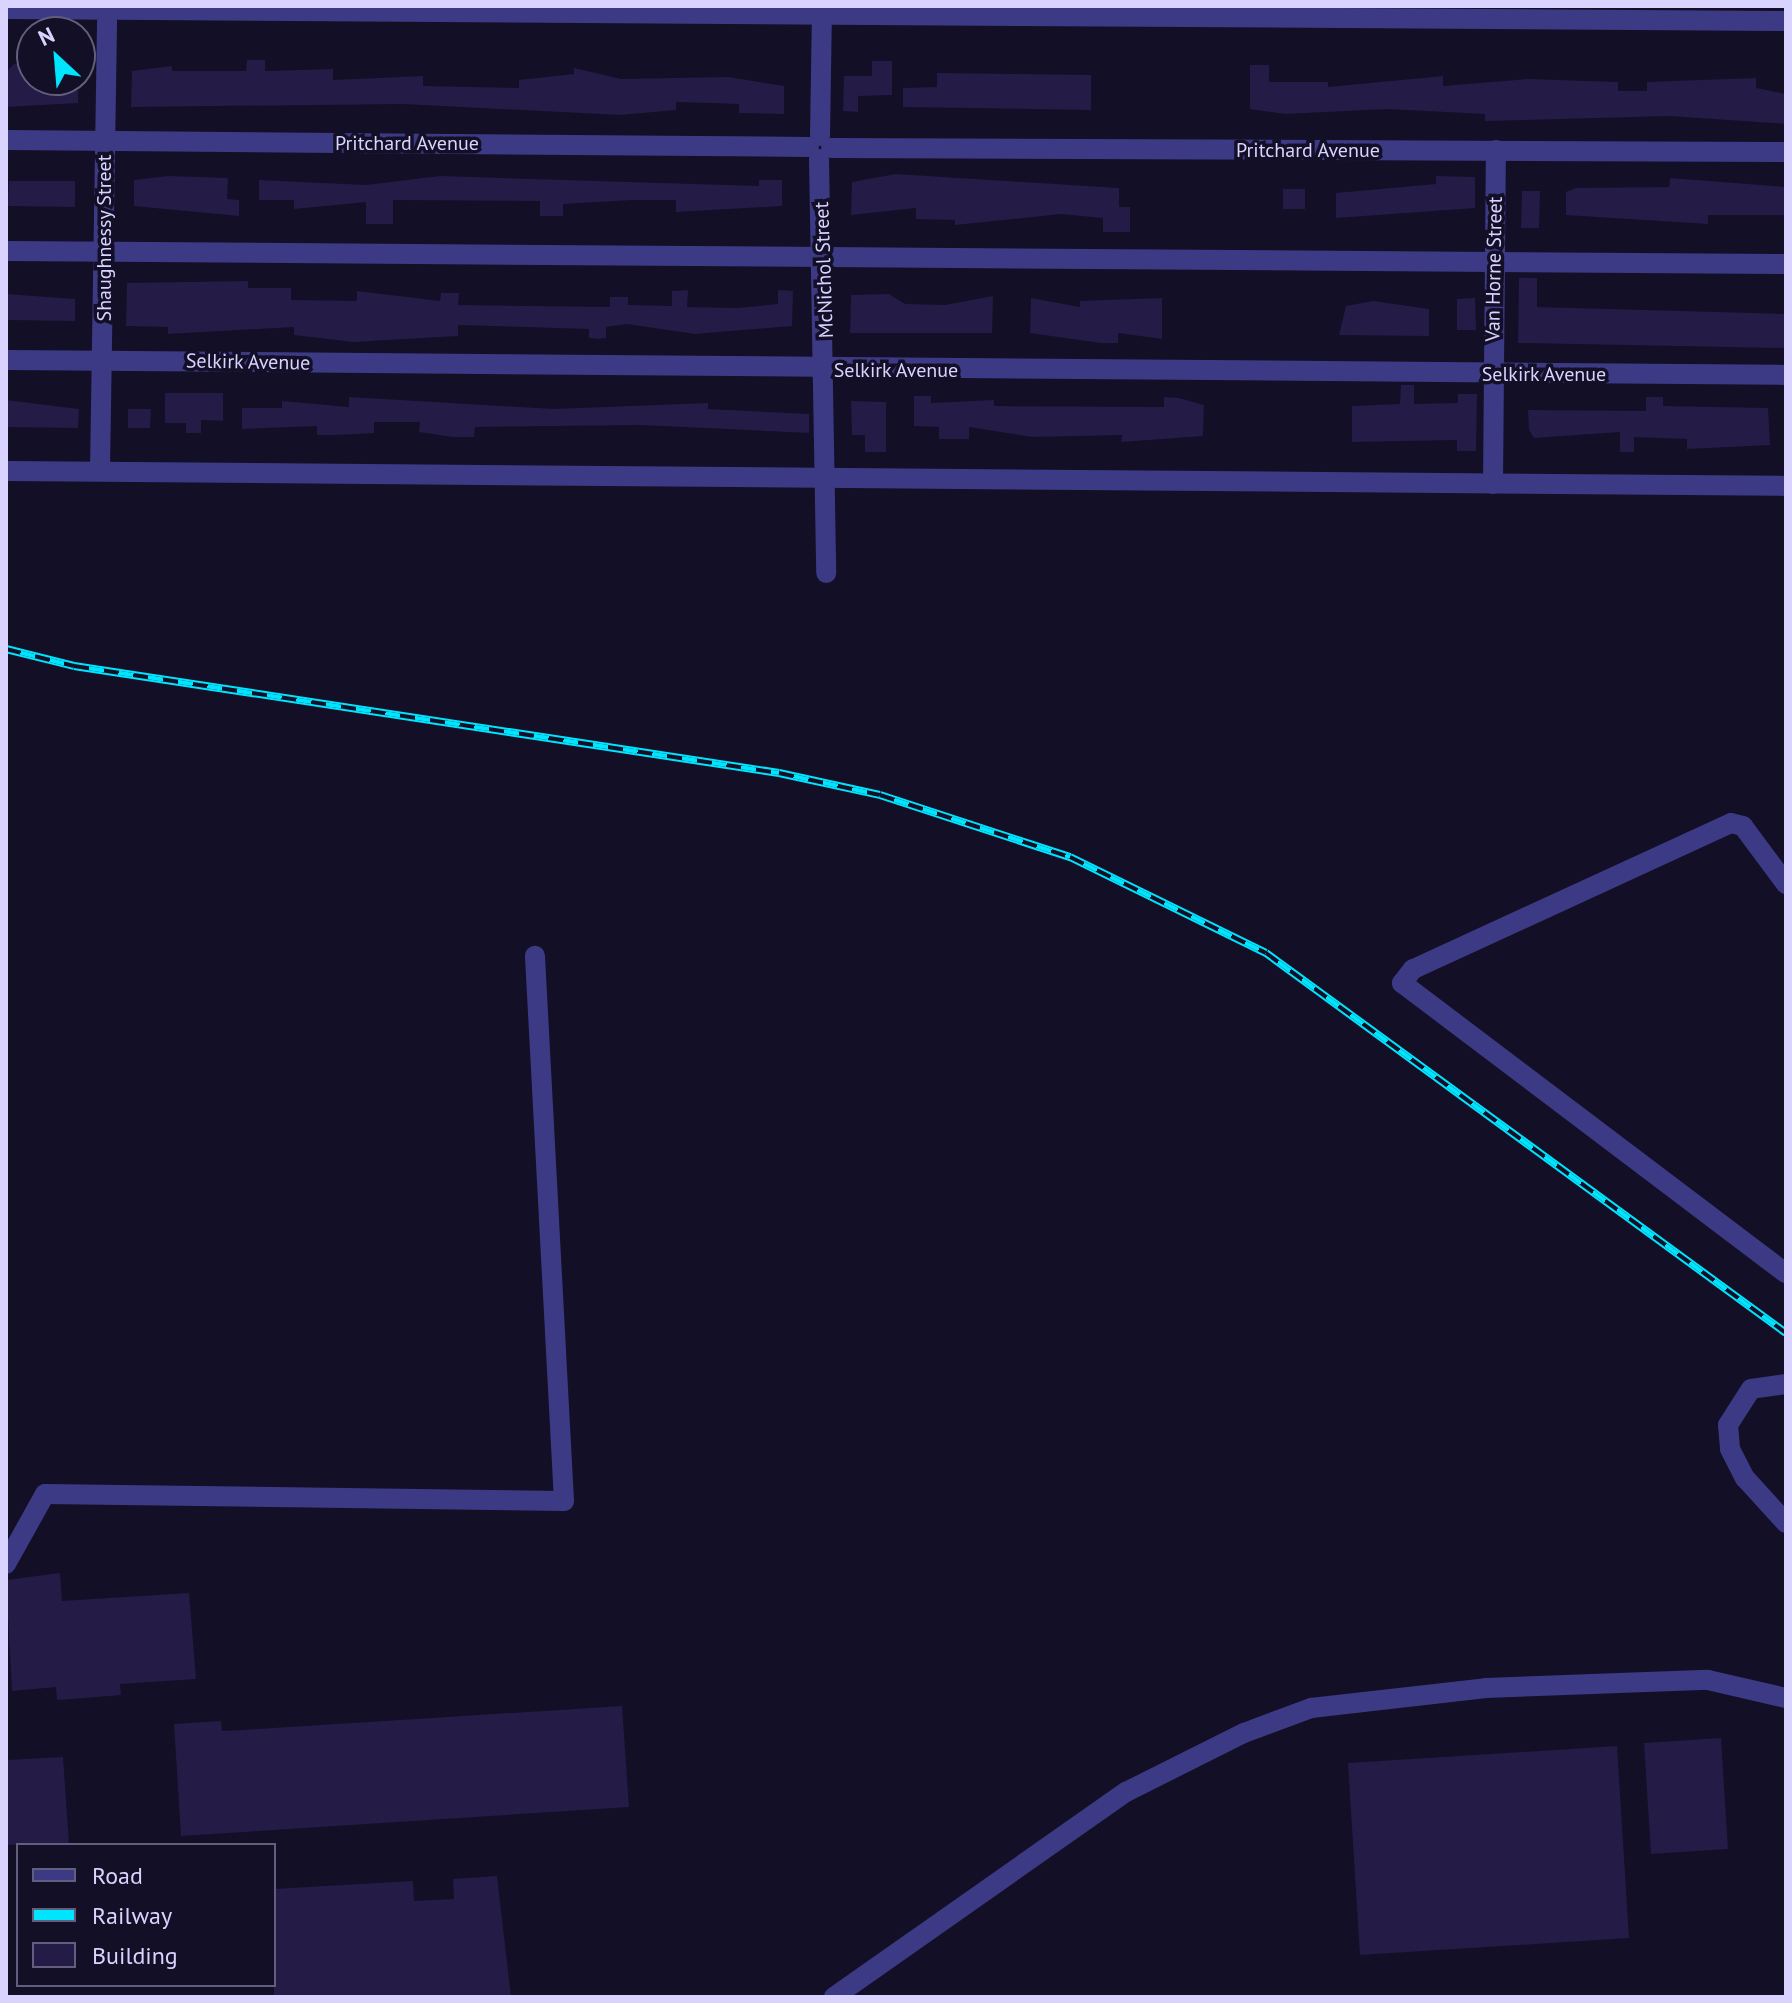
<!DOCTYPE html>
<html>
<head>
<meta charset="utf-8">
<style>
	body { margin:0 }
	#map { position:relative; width:1792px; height:2003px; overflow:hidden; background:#130f26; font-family:"PT Sans",sans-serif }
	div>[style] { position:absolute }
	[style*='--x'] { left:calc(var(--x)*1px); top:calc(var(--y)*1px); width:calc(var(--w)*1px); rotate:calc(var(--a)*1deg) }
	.building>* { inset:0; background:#241b47 }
	.minor>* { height:20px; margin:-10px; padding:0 10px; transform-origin:10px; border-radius:10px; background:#3d3a85 }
	.rail>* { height:8px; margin-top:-4px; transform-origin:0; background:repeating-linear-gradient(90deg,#130f26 0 15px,#00e5ff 0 30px); box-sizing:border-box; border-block:2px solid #00e5ff }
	span { translate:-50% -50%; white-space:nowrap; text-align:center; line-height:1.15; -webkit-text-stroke:7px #130f26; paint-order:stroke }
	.street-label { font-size:20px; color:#d9d4ff }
	.frame { position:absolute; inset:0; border:8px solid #d9d4ff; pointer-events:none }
	.legend { position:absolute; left:16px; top:1843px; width:260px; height:144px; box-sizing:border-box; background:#130f26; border:2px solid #625e7d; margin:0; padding:10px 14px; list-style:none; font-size:24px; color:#d9d4ff }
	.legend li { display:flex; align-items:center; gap:16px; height:40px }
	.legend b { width:40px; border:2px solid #625e7d }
	.north { position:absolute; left:16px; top:16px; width:80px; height:80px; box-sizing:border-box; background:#130f26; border:2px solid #625e7d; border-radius:50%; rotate:334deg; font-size:22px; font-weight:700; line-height:32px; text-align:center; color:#d9d4ff }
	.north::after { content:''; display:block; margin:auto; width:28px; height:36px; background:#00e5ff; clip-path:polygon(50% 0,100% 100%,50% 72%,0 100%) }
</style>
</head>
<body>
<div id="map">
	<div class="building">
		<i style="clip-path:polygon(247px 60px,265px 60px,265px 71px,333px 69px,333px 80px,423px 76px,423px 86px,519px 88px,519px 80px,574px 74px,574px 68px,621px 79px,728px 77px,784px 86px,784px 114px,739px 113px,739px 104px,676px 102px,676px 110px,620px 115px,403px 104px,131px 107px,132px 71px,172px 66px,172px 71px,246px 71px)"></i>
		<i style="clip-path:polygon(872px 61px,892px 61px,892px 95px,858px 96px,858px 112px,843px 111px,844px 76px,872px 76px)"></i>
		<i style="clip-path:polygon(14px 64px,29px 64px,28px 80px,78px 80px,78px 103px,6px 107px,6px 72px)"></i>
		<i style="clip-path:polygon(1250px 65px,1269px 65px,1269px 82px,1328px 82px,1328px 87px,1443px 76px,1443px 86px,1528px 79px,1618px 82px,1618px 91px,1647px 91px,1647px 82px,1756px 78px,1756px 88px,1786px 94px,1786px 124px,1669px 116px,1485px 121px,1485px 114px,1387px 109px,1285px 114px,1250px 109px)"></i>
		<i style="clip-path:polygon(937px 73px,1091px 75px,1091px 110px,903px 107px,903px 88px,937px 87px)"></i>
		<i style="clip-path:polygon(896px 174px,1119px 188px,1119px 207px,1130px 207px,1130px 232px,1103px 232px,1103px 218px,1061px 214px,955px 225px,955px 220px,916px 219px,916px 208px,851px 215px,852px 182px)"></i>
		<i style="clip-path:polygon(168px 176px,228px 178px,227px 199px,239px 200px,239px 216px,134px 206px,134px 180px)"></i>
		<i style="clip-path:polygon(440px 176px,759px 186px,759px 180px,782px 180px,782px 206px,676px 212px,676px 200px,632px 200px,563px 204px,563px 216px,540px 216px,540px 201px,393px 200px,393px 224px,366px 224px,366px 202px,294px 209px,294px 200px,259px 200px,259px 180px,366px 185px)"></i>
		<i style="clip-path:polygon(1436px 176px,1475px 177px,1475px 208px,1336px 218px,1336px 193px,1436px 184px)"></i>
		<i style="clip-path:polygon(1670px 178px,1786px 187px,1786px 215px,1708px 215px,1708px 224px,1566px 215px,1566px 192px,1576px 188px,1669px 187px)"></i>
		<i style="clip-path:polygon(9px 181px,75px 181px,75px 207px,8px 206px)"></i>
		<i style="clip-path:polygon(1283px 189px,1305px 189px,1305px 209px,1283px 209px)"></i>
		<i style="clip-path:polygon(1522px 191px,1540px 191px,1539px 228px,1521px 228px)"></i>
		<i style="clip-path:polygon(1519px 278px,1537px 278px,1537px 307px,1786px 314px,1786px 348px,1518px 343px)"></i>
		<i style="clip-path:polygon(248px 281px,248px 288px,291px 288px,291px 300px,357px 301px,357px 291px,440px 301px,441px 293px,459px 293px,458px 305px,610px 307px,610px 297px,628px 297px,628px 305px,672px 306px,672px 291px,688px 290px,687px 307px,738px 308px,778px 304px,778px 290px,793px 291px,792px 326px,695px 334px,627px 324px,606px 327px,606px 338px,598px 339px,589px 338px,589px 329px,458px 325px,458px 336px,353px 342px,294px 335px,294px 327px,168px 334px,168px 327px,126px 326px,127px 283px)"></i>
		<i style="clip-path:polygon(7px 294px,75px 299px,75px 321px,6px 320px)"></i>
		<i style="clip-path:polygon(889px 294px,905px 304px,945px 305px,993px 296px,992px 333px,850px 333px,851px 295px)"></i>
		<i style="clip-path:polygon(1031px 298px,1080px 307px,1080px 301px,1162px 298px,1162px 339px,1118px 333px,1118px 343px,1101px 343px,1030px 333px)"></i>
		<i style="clip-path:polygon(1475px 298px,1476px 330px,1457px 330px,1457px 299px)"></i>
		<i style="clip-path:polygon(1373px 301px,1429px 309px,1429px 336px,1339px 335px,1346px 306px)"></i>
		<i style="clip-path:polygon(1401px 385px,1414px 385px,1414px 404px,1458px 403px,1458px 394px,1477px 394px,1476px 451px,1457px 451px,1457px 440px,1352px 442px,1352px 406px,1400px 404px)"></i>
		<i style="clip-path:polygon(165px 393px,223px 393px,223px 421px,201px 420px,201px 433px,186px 433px,186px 423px,165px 423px)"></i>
		<i style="clip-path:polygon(914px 396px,931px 396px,931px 403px,994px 400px,994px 406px,1164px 407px,1164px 397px,1179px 398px,1204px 405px,1203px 436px,1121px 442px,1122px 435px,1032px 437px,969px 427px,969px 439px,939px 439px,939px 427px,914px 426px)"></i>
		<i style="clip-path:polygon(349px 397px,554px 409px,708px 403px,708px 409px,809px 414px,809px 433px,642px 425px,475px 427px,474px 437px,453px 437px,419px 432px,420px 422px,374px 422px,374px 433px,336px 435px,317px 435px,317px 426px,242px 429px,242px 408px,282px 408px,282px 401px,349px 407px)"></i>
		<i style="clip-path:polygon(1646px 397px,1663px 397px,1663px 406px,1768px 408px,1770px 445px,1687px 449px,1687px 439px,1634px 437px,1634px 452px,1620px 452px,1620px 432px,1534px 438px,1529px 430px,1528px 410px,1646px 411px)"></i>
		<i style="clip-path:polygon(6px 400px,79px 409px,78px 428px,6px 427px)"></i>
		<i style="clip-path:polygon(851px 401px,886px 402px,886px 452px,865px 452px,865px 435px,852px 435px)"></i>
		<i style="clip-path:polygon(128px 409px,151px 409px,150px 428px,128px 428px)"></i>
		<i style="clip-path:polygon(60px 1573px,62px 1601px,189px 1593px,196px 1679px,120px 1684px,121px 1695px,72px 1699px,57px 1700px,56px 1687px,12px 1691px,6px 1580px)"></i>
		<i style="clip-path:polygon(622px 1706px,629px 1807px,181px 1836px,174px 1724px,221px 1721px,222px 1731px,242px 1730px)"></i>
		<i style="clip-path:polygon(1721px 1738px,1728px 1849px,1651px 1854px,1644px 1743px)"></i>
		<i style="clip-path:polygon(1617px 1746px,1629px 1938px,1360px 1955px,1348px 1763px)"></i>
		<i style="clip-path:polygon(63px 1757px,69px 1844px,6px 1845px,6px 1760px)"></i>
		<i style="clip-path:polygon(497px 1876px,511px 1997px,274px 1997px,274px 1889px,413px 1881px,414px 1901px,454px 1899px,453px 1879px)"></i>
	</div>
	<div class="minor">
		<i style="--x:6;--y:9;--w:1780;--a:0.39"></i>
		<i style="--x:820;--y:136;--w:130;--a:-89.1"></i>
		<i style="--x:6;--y:140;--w:803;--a:0.5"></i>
		<i style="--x:831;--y:148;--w:955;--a:0.24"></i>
		<i style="--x:819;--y:159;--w:414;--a:89"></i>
		<i style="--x:6;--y:251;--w:1780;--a:0.42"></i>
		<i style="--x:6;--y:360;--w:1780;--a:0.48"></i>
		<i style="--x:100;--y:470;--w:464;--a:-89.1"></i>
		<i style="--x:6;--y:471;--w:1780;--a:0.48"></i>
		<i style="--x:1493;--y:484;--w:334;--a:-89.5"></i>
		<i style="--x:1786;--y:884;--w:72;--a:-126.6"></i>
		<i style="--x:1743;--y:826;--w:12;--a:-166"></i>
		<i style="--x:1731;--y:823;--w:350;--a:155.3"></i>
		<i style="--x:1413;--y:969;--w:18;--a:128"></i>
		<i style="--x:1402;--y:983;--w:481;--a:37.1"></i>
		<i style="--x:1786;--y:1384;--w:35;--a:172"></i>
		<i style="--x:1751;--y:1389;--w:43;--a:122.6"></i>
		<i style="--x:1728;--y:1425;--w:24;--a:85"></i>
		<i style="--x:1730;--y:1449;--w:33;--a:63"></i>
		<i style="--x:1745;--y:1478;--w:61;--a:47.7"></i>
		<i style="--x:6;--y:1564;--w:80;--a:-60.9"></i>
		<i style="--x:45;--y:1494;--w:519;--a:0.77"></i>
		<i style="--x:564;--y:1501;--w:546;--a:-93.05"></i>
		<i style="--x:834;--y:1997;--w:357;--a:-35.1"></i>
		<i style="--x:1126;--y:1792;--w:132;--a:-26.6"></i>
		<i style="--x:1244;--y:1733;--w:72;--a:-20.5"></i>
		<i style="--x:1311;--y:1708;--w:176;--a:-6.5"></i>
		<i style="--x:1486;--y:1688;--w:222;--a:-2.1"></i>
		<i style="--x:1708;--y:1680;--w:80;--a:13"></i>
	</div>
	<div class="rail">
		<i style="--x:6;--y:649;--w:70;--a:14"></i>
		<i style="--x:74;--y:666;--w:713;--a:8.63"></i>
		<i style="--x:779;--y:773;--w:103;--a:12.3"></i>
		<i style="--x:880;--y:795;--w:200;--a:18.1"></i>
		<i style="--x:1070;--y:857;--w:218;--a:26.1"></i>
		<i style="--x:1266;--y:953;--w:644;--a:36.16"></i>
	</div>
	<div class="street-label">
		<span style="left:407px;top:143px">Pritchard Avenue</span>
		<span style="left:1308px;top:150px">Pritchard Avenue</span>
		<span style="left:104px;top:238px;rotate:-90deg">Shaughnessy Street</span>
		<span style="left:1494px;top:269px;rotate:-89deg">Van Horne Street</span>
		<span style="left:824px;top:270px;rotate:-92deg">McNichol Street</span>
		<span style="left:248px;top:362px;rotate:1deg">Selkirk Avenue</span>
		<span style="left:896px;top:370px">Selkirk Avenue</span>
		<span style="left:1544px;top:374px">Selkirk Avenue</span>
	</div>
	<div class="frame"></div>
	<ul class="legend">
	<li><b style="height:10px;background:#3d3a85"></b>Road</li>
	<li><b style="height:10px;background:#00e5ff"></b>Railway</li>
	<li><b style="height:22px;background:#241b47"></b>Building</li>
	</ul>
	<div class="north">N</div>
</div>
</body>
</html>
